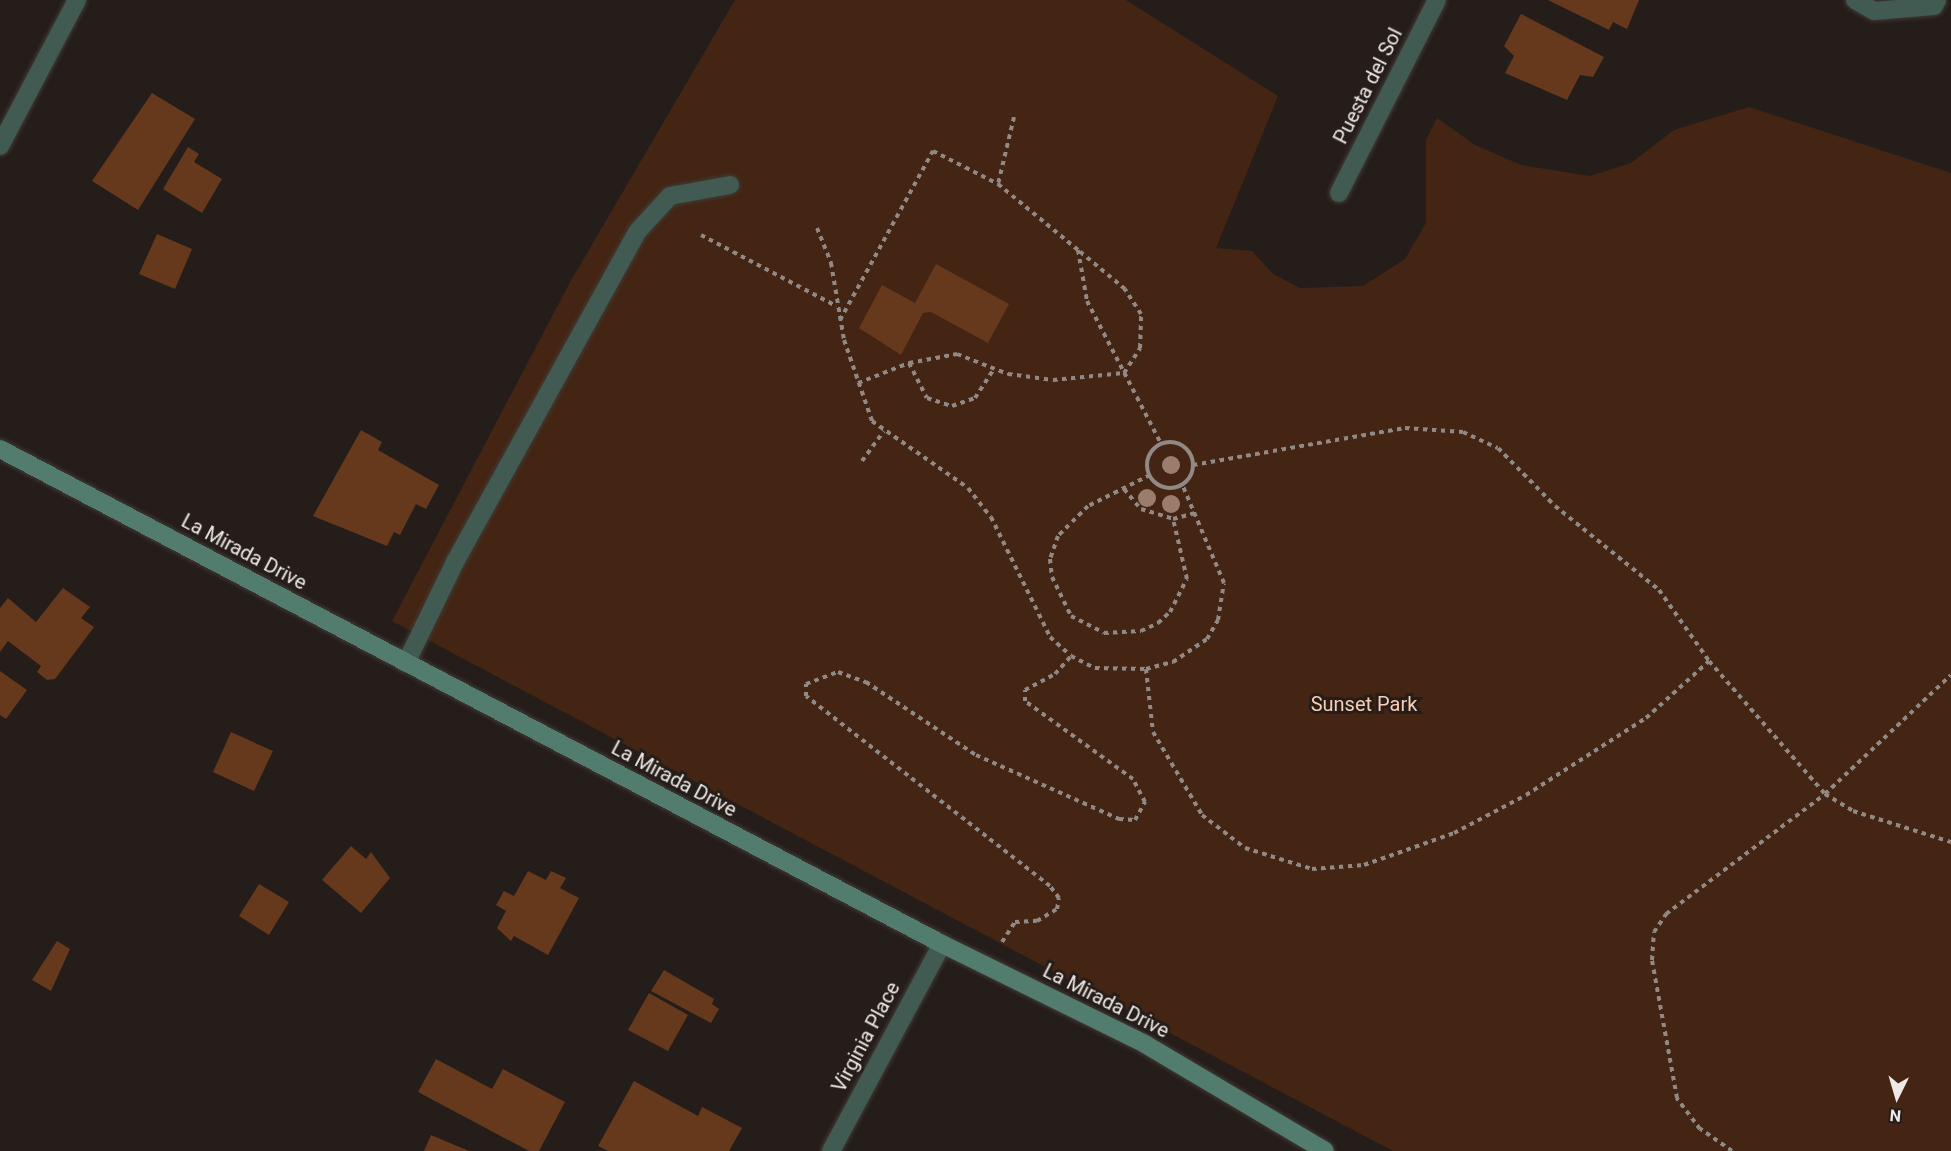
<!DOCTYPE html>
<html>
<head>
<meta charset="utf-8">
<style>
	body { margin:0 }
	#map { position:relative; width:1951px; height:1151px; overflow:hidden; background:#251d19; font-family:Roboto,sans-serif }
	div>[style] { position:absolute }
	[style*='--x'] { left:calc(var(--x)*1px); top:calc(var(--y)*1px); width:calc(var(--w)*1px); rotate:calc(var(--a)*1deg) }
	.green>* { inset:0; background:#442513 }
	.building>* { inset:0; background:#66381c }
	.path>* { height:4px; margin-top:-2px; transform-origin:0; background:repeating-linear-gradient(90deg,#908986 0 4.5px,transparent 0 9px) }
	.path>.ring { margin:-2px; padding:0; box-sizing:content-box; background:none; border:4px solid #908986; border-radius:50% }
	.roads { filter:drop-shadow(0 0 2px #413a36) drop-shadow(0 0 2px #413a36) }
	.lane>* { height:18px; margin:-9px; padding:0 9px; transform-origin:9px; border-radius:9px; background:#415b52 }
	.street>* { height:18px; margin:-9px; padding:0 9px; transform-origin:9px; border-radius:9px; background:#415b52 }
	.secondary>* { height:18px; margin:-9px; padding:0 9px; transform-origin:9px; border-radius:9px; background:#527c6e }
	.trees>* { width:18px; height:18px; margin:-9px; border-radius:50%; background:#9b7d6d }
	span { translate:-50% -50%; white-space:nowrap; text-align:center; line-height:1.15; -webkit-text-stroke:6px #251d19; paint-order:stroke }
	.street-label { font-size:20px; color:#eee9e6 }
	.park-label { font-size:20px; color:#fbccb1 }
	.north { position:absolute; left:1867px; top:1067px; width:60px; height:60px; -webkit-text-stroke:4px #251d19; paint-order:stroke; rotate:185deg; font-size:16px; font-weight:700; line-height:24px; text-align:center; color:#eee9e6 }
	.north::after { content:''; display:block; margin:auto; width:21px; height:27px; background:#eee9e6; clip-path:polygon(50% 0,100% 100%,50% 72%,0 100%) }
</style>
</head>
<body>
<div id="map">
	<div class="green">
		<i style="clip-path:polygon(735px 0,1126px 0,1278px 96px,1216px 248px,1252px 251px,1273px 274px,1300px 288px,1363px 286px,1405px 259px,1426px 223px,1426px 140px,1437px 118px,1475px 145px,1521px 165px,1590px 176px,1631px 163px,1674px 130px,1749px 107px,1951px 173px,1951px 1151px,1393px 1151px,392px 621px,569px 284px)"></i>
	</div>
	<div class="building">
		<i style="clip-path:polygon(1548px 0,1639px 0,1627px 29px,1613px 22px,1609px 30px)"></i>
		<i style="clip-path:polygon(1521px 14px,1604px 57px,1593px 77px,1580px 75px,1567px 100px,1505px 73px,1514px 56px,1504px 46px)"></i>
		<i style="clip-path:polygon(152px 93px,195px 119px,138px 210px,92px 181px)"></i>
		<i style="clip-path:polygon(188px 147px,199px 154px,194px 162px,222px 179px,202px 213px,163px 189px)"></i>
		<i style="clip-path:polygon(157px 234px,192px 249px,175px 289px,139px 274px)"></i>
		<i style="clip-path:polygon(936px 264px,1009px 304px,988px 343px,931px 312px,923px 313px,901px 355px,859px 328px,882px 285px,915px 303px)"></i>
		<i style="clip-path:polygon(361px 430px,382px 442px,378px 450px,439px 485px,426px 509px,416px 504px,400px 535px,394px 532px,387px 546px,313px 516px)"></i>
		<i style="clip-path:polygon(63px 588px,90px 607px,81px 618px,94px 627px,55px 679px,47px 680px,37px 672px,41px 666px,8px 641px,0 652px,0 608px,8px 598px,36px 622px)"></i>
		<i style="clip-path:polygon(0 671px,27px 690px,6px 719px,0 715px)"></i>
		<i style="clip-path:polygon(231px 732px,273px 751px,254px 791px,213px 772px)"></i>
		<i style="clip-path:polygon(351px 846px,366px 859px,371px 852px,390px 878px,361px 913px,322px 880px)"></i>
		<i style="clip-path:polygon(528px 871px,546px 880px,551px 871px,566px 878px,560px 888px,579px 898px,548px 955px,514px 936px,511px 941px,497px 928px,506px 911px,496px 905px,504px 891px,514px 896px)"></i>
		<i style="clip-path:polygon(259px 884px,289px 902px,269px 935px,239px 916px)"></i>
		<i style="clip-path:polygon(57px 941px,70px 949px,51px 991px,32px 980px)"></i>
		<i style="clip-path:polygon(664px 970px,714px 999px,712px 1004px,719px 1009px,711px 1023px,651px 991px)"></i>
		<i style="clip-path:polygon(649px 993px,688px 1015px,668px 1051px,628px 1030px)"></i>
		<i style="clip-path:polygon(436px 1059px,492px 1089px,503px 1069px,565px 1102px,539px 1151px,529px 1151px,418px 1092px)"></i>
		<i style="clip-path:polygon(634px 1081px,698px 1116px,702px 1107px,742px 1128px,729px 1151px,608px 1151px,598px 1146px)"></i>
		<i style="clip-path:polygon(431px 1135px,469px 1151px,424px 1151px)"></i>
	</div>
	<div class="path">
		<i style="--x:1014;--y:117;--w:69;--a:103.4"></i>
		<i style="--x:998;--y:184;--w:104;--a:39.5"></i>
		<i style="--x:1078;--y:250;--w:52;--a:80"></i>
		<i style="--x:1087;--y:301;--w:161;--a:62.6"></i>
		<i style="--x:817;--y:228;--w:38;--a:68"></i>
		<i style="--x:831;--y:263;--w:78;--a:80.4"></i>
		<i style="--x:844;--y:340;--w:86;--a:70.9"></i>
		<i style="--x:872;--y:421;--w:117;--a:34.9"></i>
		<i style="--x:968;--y:488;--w:37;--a:52"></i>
		<i style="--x:991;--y:517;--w:134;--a:63.8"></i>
		<i style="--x:1050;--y:637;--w:28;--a:42"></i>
		<i style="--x:1071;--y:656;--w:27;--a:27"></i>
		<i style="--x:1095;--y:668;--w:51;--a:1.1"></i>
		<i style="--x:1146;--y:669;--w:28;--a:-15"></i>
		<i style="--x:1173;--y:662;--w:41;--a:-34.1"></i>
		<i style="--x:1207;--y:639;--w:22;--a:-60"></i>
		<i style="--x:1218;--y:620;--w:37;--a:-81"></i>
		<i style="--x:1224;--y:583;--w:108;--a:-113"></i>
		<i style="--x:701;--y:235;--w:153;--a:27.7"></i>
		<i style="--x:840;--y:320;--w:193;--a:-61.2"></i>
		<i style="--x:933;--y:151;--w:73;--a:26.9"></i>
		<i style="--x:909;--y:363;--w:39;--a:63"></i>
		<i style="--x:927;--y:398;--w:26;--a:18"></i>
		<i style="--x:952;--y:406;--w:24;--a:-19"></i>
		<i style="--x:975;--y:398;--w:35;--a:-57"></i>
		<i style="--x:858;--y:383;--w:55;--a:-21.4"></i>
		<i style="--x:909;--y:363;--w:49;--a:-10.6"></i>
		<i style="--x:957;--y:354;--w:55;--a:21.4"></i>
		<i style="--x:1008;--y:374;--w:45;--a:7.6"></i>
		<i style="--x:1053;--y:380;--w:71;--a:-5.6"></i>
		<i style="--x:1124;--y:373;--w:30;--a:-57"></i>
		<i style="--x:1140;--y:348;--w:34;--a:-88"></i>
		<i style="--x:1141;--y:314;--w:30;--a:-123"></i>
		<i style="--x:1125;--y:289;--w:61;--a:-140.3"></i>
		<i class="ring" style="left:1147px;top:442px;width:42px;height:42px"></i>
		<i style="--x:862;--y:461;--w:37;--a:-54"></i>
		<i style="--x:1193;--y:465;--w:215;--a:-9.9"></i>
		<i style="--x:1405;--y:428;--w:58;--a:3.9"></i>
		<i style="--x:1463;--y:432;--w:38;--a:25"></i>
		<i style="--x:1498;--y:448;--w:81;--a:45.5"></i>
		<i style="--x:1555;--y:506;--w:134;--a:38.9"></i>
		<i style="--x:1659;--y:590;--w:87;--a:54.8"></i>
		<i style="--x:1709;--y:661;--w:176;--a:48.9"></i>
		<i style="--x:1825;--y:794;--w:33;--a:31"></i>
		<i style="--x:1853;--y:811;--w:103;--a:17.6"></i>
		<i style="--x:1150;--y:475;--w:69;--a:153.4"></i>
		<i style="--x:1088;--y:506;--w:42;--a:135"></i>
		<i style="--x:1058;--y:536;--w:24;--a:109"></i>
		<i style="--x:1050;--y:559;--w:18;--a:84"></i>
		<i style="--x:1052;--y:577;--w:43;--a:64"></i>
		<i style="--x:1071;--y:616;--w:37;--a:27"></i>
		<i style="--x:1104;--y:633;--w:37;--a:-3"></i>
		<i style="--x:1141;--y:631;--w:19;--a:-25"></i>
		<i style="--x:1158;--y:623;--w:16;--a:-43"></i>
		<i style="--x:1170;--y:612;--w:37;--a:-63"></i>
		<i style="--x:1187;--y:579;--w:62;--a:-103.1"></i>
		<i style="--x:1173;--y:519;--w:23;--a:-15"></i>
		<i style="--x:1124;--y:489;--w:26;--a:50"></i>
		<i style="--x:1141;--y:509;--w:34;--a:17"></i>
		<i style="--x:1146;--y:669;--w:63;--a:83.7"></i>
		<i style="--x:1153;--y:732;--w:96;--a:59.4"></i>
		<i style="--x:1202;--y:815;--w:54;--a:37.5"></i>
		<i style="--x:1245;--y:848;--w:70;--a:17.4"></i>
		<i style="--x:1312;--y:869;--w:52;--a:-4.4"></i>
		<i style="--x:1364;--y:865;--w:96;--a:-19.6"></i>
		<i style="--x:1454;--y:833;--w:81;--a:-27.8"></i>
		<i style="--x:1526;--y:795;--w:143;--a:-32.7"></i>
		<i style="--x:1646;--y:718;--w:85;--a:-42.1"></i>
		<i style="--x:1002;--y:942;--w:24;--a:-57"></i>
		<i style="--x:1015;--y:922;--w:22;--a:-3"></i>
		<i style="--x:1037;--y:921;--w:23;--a:-31"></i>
		<i style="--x:1057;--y:909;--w:11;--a:-80"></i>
		<i style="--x:1059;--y:898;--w:15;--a:-127"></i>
		<i style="--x:1050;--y:886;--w:309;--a:-142.1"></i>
		<i style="--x:806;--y:696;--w:12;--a:-90"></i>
		<i style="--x:806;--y:684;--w:34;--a:-21"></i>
		<i style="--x:838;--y:672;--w:30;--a:20"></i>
		<i style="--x:866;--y:682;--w:132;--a:33.6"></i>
		<i style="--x:976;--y:755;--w:157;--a:24.1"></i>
		<i style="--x:1119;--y:819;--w:16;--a:4"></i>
		<i style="--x:1135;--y:820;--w:21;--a:-61"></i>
		<i style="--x:1145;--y:802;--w:26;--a:-118"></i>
		<i style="--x:1133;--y:779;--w:133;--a:-144.2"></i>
		<i style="--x:1025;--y:701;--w:11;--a:-90"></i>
		<i style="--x:1025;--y:690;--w:34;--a:-28"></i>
		<i style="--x:1055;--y:674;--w:24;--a:-48"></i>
		<i style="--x:1732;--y:1151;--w:39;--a:-145"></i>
		<i style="--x:1700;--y:1129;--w:39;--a:-127"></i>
		<i style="--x:1677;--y:1098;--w:140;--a:-100.3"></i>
		<i style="--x:1652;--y:960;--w:28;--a:-86"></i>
		<i style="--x:1654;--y:932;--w:22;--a:-56"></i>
		<i style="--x:1666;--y:914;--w:199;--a:-37"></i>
		<i style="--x:1825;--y:794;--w:173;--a:-43.4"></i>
	</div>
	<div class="roads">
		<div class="lane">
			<i style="--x:406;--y:663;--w:112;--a:-64.1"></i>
			<i style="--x:455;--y:562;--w:377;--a:-61.1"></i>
			<i style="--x:637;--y:232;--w:49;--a:-47.5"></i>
			<i style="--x:670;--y:196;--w:61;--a:-10.4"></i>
		</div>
		<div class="street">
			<i style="--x:1855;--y:0;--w:22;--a:30"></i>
			<i style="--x:1874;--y:11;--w:60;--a:-4.8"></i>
			<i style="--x:1934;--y:6;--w:7;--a:-63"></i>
			<i style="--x:0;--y:146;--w:165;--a:-62.2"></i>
			<i style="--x:1339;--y:193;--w:216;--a:-63.1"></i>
			<i style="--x:831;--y:1151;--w:235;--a:-61.8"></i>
		</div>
		<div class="secondary">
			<i style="--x:0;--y:449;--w:1064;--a:27.72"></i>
			<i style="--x:942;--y:944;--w:226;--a:26.2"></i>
			<i style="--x:1145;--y:1044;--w:209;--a:30.7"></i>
		</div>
	</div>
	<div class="trees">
		<i style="left:1171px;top:465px"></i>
		<i style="left:1147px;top:498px"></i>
		<i style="left:1171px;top:504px"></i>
	</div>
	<div class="street-label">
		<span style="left:1368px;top:86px;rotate:-63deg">Puesta del Sol</span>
		<span style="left:244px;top:552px;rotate:28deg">La Mirada Drive</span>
		<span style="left:674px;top:779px;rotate:28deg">La Mirada Drive</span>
		<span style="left:1106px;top:1001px;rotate:27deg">La Mirada Drive</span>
		<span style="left:866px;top:1037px;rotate:-62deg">Virginia Place</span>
	</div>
	<div class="park-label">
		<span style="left:1364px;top:704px">Sunset Park</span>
	</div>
	<div class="north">N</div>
</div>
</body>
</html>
